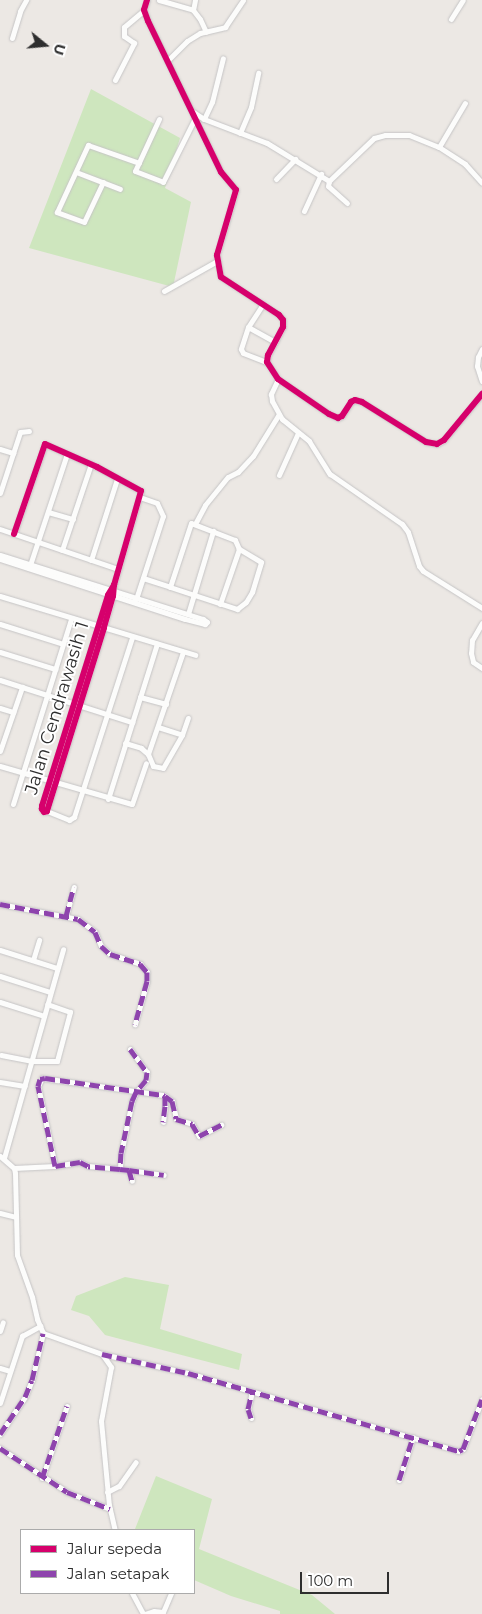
<!DOCTYPE html>
<html>
<head>
<meta charset="utf-8">
<style>
	body { margin:0 }
	#map { position:relative; width:482px; height:1614px; overflow:hidden; background:#ece8e4; font-family:Montserrat,sans-serif }
	div>[style] { position:absolute }
	[style*='--x'] { left:calc(var(--x)*1px); top:calc(var(--y)*1px); width:calc(var(--w)*1px); rotate:calc(var(--a)*1deg) }
	.green>* { inset:0; background:#cee6be }
	.roads { filter:drop-shadow(0 0 1px #c5c4c5) drop-shadow(0 0 1px #c5c4c5) }
	.minor>* { height:5px; margin:-2.5px; padding:0 2.5px; transform-origin:2.5px; border-radius:2.5px; background:#fcfcfb }
	.quiet>* { height:5px; margin-top:-2.5px; transform-origin:0; background:repeating-linear-gradient(90deg,#8e44ad 0 10px,transparent 0 15px) }
	.cycleway>* { height:6px; margin:-3px; padding:0 3px; transform-origin:3px; border-radius:3px; background:#d6006c }
	span { translate:-50% -50%; white-space:nowrap; text-align:center; line-height:1.15; -webkit-text-stroke:4px #fff; paint-order:stroke }
	.street-label { font-size:18px; color:#2e2e2e }
	.legend { position:absolute; left:20px; top:1529px; width:175px; height:65px; box-sizing:border-box; background:#fff; border:1px solid #ababab; margin:0; padding:6px 9px; list-style:none; font-size:15px; color:#2e2e2e }
	.legend li { display:flex; align-items:center; gap:10px; height:25px }
	.legend b { width:25px; border:1px solid #ababab }
	.north { position:absolute; left:20px; top:20px; width:50px; height:50px; -webkit-text-stroke:4px #fff; paint-order:stroke; rotate:107deg; font-size:14px; font-weight:700; line-height:20px; text-align:center; color:#2e2e2e }
	.north::after { content:''; display:block; margin:auto; width:18px; height:22px; background:#2e2e2e; clip-path:polygon(50% 0,100% 100%,50% 72%,0 100%) }
	.scale { position:absolute; left:300px; top:1572px; width:89px; height:22px; box-sizing:border-box; border:2px solid #2e2e2e; border-top:0; padding-left:6px; font-size:15px; line-height:18px; white-space:nowrap; color:#2e2e2e; -webkit-text-stroke:4px #fff; paint-order:stroke }
</style>
</head>
<body>
<div id="map">
	<div class="green">
		<i style="clip-path:polygon(91px 89px,180px 138px,165px 188px,191px 202px,173px 287px,29px 248px)"></i>
		<i style="clip-path:polygon(125px 1277px,169px 1285px,160px 1329px,242px 1354px,239px 1370px,105px 1335px,89px 1316px,71px 1310px,76px 1296px)"></i>
		<i style="clip-path:polygon(156px 1476px,212px 1499px,199px 1549px,312px 1595px,335px 1614px,280px 1614px,280px 1611px,231px 1596px,194px 1580px,194px 1530px,135px 1529px)"></i>
	</div>
	<div class="roads">
		<div class="minor">
			<i style="--x:147;--y:0;--w:10;--a:107"></i>
			<i style="--x:144;--y:10;--w:12;--a:70"></i>
			<i style="--x:148;--y:21;--w:168;--a:64.2"></i>
			<i style="--x:221;--y:172;--w:23;--a:50"></i>
			<i style="--x:236;--y:190;--w:68;--a:106.3"></i>
			<i style="--x:217;--y:255;--w:22;--a:80"></i>
			<i style="--x:221;--y:277;--w:69;--a:33.2"></i>
			<i style="--x:279;--y:315;--w:6;--a:51"></i>
			<i style="--x:283;--y:320;--w:7;--a:90"></i>
			<i style="--x:283;--y:327;--w:32;--a:118"></i>
			<i style="--x:268;--y:355;--w:7;--a:98"></i>
			<i style="--x:267;--y:362;--w:20;--a:57"></i>
			<i style="--x:278;--y:379;--w:62;--a:34.5"></i>
			<i style="--x:329;--y:414;--w:10;--a:24"></i>
			<i style="--x:338;--y:418;--w:4;--a:-27"></i>
			<i style="--x:342;--y:416;--w:17;--a:-57"></i>
			<i style="--x:351;--y:402;--w:4;--a:-27"></i>
			<i style="--x:355;--y:400;--w:7;--a:16"></i>
			<i style="--x:362;--y:402;--w:75;--a:32"></i>
			<i style="--x:426;--y:442;--w:11;--a:10"></i>
			<i style="--x:437;--y:444;--w:8;--a:-30"></i>
			<i style="--x:444;--y:440;--w:60;--a:-50.4"></i>
			<i style="--x:159;--y:0;--w:35;--a:16"></i>
			<i style="--x:195;--y:0;--w:10;--a:101"></i>
			<i style="--x:193;--y:10;--w:11;--a:52"></i>
			<i style="--x:200;--y:19;--w:14;--a:65"></i>
			<i style="--x:451;--y:19;--w:22;--a:-58"></i>
			<i style="--x:12;--y:38;--w:28;--a:-73"></i>
			<i style="--x:20;--y:11;--w:13;--a:-61"></i>
			<i style="--x:167;--y:61;--w:28;--a:-45"></i>
			<i style="--x:187;--y:41;--w:15;--a:-32"></i>
			<i style="--x:200;--y:33;--w:26;--a:-13"></i>
			<i style="--x:225;--y:27;--w:32;--a:-56"></i>
			<i style="--x:115;--y:80;--w:42;--a:-62.8"></i>
			<i style="--x:134;--y:43;--w:12;--a:-145"></i>
			<i style="--x:124;--y:36;--w:9;--a:-90"></i>
			<i style="--x:124;--y:27;--w:26;--a:-40"></i>
			<i style="--x:192;--y:111;--w:14;--a:34"></i>
			<i style="--x:204;--y:119;--w:67;--a:20.9"></i>
			<i style="--x:267;--y:143;--w:73;--a:31.5"></i>
			<i style="--x:159;--y:119;--w:57;--a:114.8"></i>
			<i style="--x:135;--y:171;--w:30;--a:21"></i>
			<i style="--x:163;--y:182;--w:72;--a:-63.4"></i>
			<i style="--x:204;--y:119;--w:19;--a:-65"></i>
			<i style="--x:212;--y:102;--w:45;--a:-76"></i>
			<i style="--x:240;--y:133;--w:28;--a:-67"></i>
			<i style="--x:251;--y:107;--w:35;--a:-78"></i>
			<i style="--x:439;--y:147;--w:51;--a:-59.4"></i>
			<i style="--x:76;--y:172;--w:47;--a:21.1"></i>
			<i style="--x:276;--y:179;--w:28;--a:-46"></i>
			<i style="--x:103;--y:182;--w:44;--a:115.4"></i>
			<i style="--x:84;--y:222;--w:29;--a:-160"></i>
			<i style="--x:57;--y:212;--w:74;--a:-65.2"></i>
			<i style="--x:88;--y:145;--w:54;--a:19.4"></i>
			<i style="--x:347;--y:203;--w:25;--a:-138"></i>
			<i style="--x:328;--y:186;--w:5;--a:-79"></i>
			<i style="--x:329;--y:181;--w:62;--a:-43.7"></i>
			<i style="--x:374;--y:138;--w:11;--a:-15"></i>
			<i style="--x:385;--y:135;--w:24;--a:0"></i>
			<i style="--x:409;--y:135;--w:32;--a:22"></i>
			<i style="--x:439;--y:147;--w:31;--a:33"></i>
			<i style="--x:465;--y:164;--w:25;--a:48"></i>
			<i style="--x:304;--y:211;--w:41;--a:-65.3"></i>
			<i style="--x:164;--y:291;--w:61;--a:-29.5"></i>
			<i style="--x:263;--y:304;--w:27;--a:123"></i>
			<i style="--x:248;--y:327;--w:23;--a:108"></i>
			<i style="--x:241;--y:349;--w:4;--a:63"></i>
			<i style="--x:243;--y:353;--w:26;--a:21"></i>
			<i style="--x:248;--y:327;--w:31;--a:29"></i>
			<i style="--x:482;--y:349;--w:9;--a:117"></i>
			<i style="--x:478;--y:357;--w:9;--a:96"></i>
			<i style="--x:477;--y:366;--w:16;--a:72"></i>
			<i style="--x:278;--y:379;--w:17;--a:115"></i>
			<i style="--x:271;--y:394;--w:7;--a:82"></i>
			<i style="--x:272;--y:401;--w:21;--a:61"></i>
			<i style="--x:282;--y:419;--w:35;--a:39"></i>
			<i style="--x:309;--y:441;--w:39;--a:58"></i>
			<i style="--x:330;--y:474;--w:88;--a:34.8"></i>
			<i style="--x:402;--y:524;--w:10;--a:53"></i>
			<i style="--x:408;--y:532;--w:36;--a:72"></i>
			<i style="--x:419;--y:566;--w:6;--a:51"></i>
			<i style="--x:423;--y:571;--w:70;--a:32.1"></i>
			<i style="--x:0;--y:449;--w:14;--a:17"></i>
			<i style="--x:279;--y:475;--w:46;--a:-65.7"></i>
			<i style="--x:0;--y:493;--w:64;--a:-71.8"></i>
			<i style="--x:20;--y:432;--w:9;--a:-6"></i>
			<i style="--x:48;--y:512;--w:26;--a:16"></i>
			<i style="--x:195;--y:524;--w:21;--a:-62"></i>
			<i style="--x:205;--y:505;--w:36;--a:-51"></i>
			<i style="--x:228;--y:477;--w:11;--a:-27"></i>
			<i style="--x:238;--y:472;--w:22;--a:-47"></i>
			<i style="--x:253;--y:456;--w:49;--a:-58.2"></i>
			<i style="--x:0;--y:529;--w:125;--a:18.7"></i>
			<i style="--x:14;--y:534;--w:95;--a:-71"></i>
			<i style="--x:45;--y:444;--w:57;--a:23.9"></i>
			<i style="--x:97;--y:467;--w:50;--a:28.6"></i>
			<i style="--x:141;--y:491;--w:98;--a:106"></i>
			<i style="--x:114;--y:585;--w:11;--a:95"></i>
			<i style="--x:113;--y:596;--w:33;--a:106"></i>
			<i style="--x:104;--y:628;--w:192;--a:107.3"></i>
			<i style="--x:47;--y:811;--w:3;--a:162"></i>
			<i style="--x:44;--y:812;--w:4;--a:-124"></i>
			<i style="--x:42;--y:809;--w:3;--a:-90"></i>
			<i style="--x:42;--y:806;--w:221;--a:-72.6"></i>
			<i style="--x:108;--y:595;--w:12;--a:-59"></i>
			<i style="--x:62;--y:550;--w:91;--a:-71.4"></i>
			<i style="--x:0;--y:555;--w:213;--a:17.5"></i>
			<i style="--x:203;--y:619;--w:5;--a:37"></i>
			<i style="--x:207;--y:622;--w:3;--a:135"></i>
			<i style="--x:205;--y:624;--w:21;--a:-166"></i>
			<i style="--x:185;--y:619;--w:194;--a:-162"></i>
			<i style="--x:91;--y:560;--w:85;--a:-72.2"></i>
			<i style="--x:29;--y:568;--w:120;--a:-71.6"></i>
			<i style="--x:143;--y:578;--w:28;--a:18"></i>
			<i style="--x:170;--y:587;--w:71;--a:18.2"></i>
			<i style="--x:237;--y:609;--w:11;--a:-38"></i>
			<i style="--x:246;--y:602;--w:12;--a:-59"></i>
			<i style="--x:252;--y:592;--w:31;--a:-73"></i>
			<i style="--x:261;--y:562;--w:26;--a:-149"></i>
			<i style="--x:239;--y:549;--w:10;--a:-114"></i>
			<i style="--x:235;--y:540;--w:47;--a:-158.9"></i>
			<i style="--x:191;--y:523;--w:67;--a:108.2"></i>
			<i style="--x:0;--y:596;--w:204;--a:16.8"></i>
			<i style="--x:136;--y:599;--w:87;--a:-72"></i>
			<i style="--x:163;--y:516;--w:14;--a:-115"></i>
			<i style="--x:157;--y:503;--w:18;--a:-161"></i>
			<i style="--x:220;--y:604;--w:58;--a:-70.9"></i>
			<i style="--x:188;--y:614;--w:87;--a:-73.2"></i>
			<i style="--x:482;--y:623;--w:20;--a:120"></i>
			<i style="--x:472;--y:640;--w:13;--a:94"></i>
			<i style="--x:471;--y:653;--w:9;--a:77"></i>
			<i style="--x:473;--y:662;--w:11;--a:34"></i>
			<i style="--x:0;--y:624;--w:66;--a:17.6"></i>
			<i style="--x:0;--y:652;--w:58;--a:17.2"></i>
			<i style="--x:0;--y:680;--w:139;--a:17.7"></i>
			<i style="--x:140;--y:697;--w:27;--a:15"></i>
			<i style="--x:0;--y:708;--w:14;--a:17"></i>
			<i style="--x:158;--y:727;--w:25;--a:18"></i>
			<i style="--x:182;--y:735;--w:18;--a:-71"></i>
			<i style="--x:125;--y:743;--w:17;--a:17"></i>
			<i style="--x:141;--y:748;--w:9;--a:41"></i>
			<i style="--x:148;--y:754;--w:13;--a:67"></i>
			<i style="--x:153;--y:766;--w:10;--a:11"></i>
			<i style="--x:163;--y:768;--w:38;--a:-60"></i>
			<i style="--x:0;--y:751;--w:68;--a:-71"></i>
			<i style="--x:148;--y:754;--w:108;--a:-71.1"></i>
			<i style="--x:0;--y:766;--w:137;--a:16.1"></i>
			<i style="--x:132;--y:804;--w:43;--a:-71.1"></i>
			<i style="--x:108;--y:799;--w:163;--a:-72.5"></i>
			<i style="--x:13;--y:804;--w:194;--a:-72.6"></i>
			<i style="--x:47;--y:811;--w:24;--a:22"></i>
			<i style="--x:69;--y:820;--w:6;--a:-31"></i>
			<i style="--x:74;--y:817;--w:189;--a:-72.1"></i>
			<i style="--x:0;--y:904;--w:79;--a:10.9"></i>
			<i style="--x:78;--y:919;--w:21;--a:37"></i>
			<i style="--x:95;--y:932;--w:15;--a:67"></i>
			<i style="--x:101;--y:946;--w:12;--a:42"></i>
			<i style="--x:110;--y:954;--w:32;--a:18"></i>
			<i style="--x:140;--y:964;--w:11;--a:49"></i>
			<i style="--x:147;--y:972;--w:9;--a:90"></i>
			<i style="--x:147;--y:981;--w:45;--a:105.6"></i>
			<i style="--x:66;--y:916;--w:30;--a:-75"></i>
			<i style="--x:0;--y:950;--w:60;--a:17.5"></i>
			<i style="--x:33;--y:960;--w:21;--a:-73"></i>
			<i style="--x:0;--y:976;--w:52;--a:17.7"></i>
			<i style="--x:0;--y:1002;--w:46;--a:17.7"></i>
			<i style="--x:130;--y:1049;--w:29;--a:54"></i>
			<i style="--x:147;--y:1072;--w:8;--a:97"></i>
			<i style="--x:146;--y:1080;--w:16;--a:130"></i>
			<i style="--x:136;--y:1092;--w:10;--a:114"></i>
			<i style="--x:132;--y:1101;--w:53;--a:101.9"></i>
			<i style="--x:121;--y:1153;--w:16;--a:94"></i>
			<i style="--x:120;--y:1169;--w:9;--a:6"></i>
			<i style="--x:129;--y:1170;--w:11;--a:75"></i>
			<i style="--x:1;--y:1055;--w:32;--a:11"></i>
			<i style="--x:32;--y:1061;--w:25;--a:0"></i>
			<i style="--x:57;--y:1061;--w:51;--a:-75.1"></i>
			<i style="--x:70;--y:1012;--w:24;--a:-161"></i>
			<i style="--x:0;--y:1082;--w:25;--a:9"></i>
			<i style="--x:165;--y:1096;--w:9;--a:36"></i>
			<i style="--x:172;--y:1101;--w:18;--a:77"></i>
			<i style="--x:176;--y:1119;--w:17;--a:17"></i>
			<i style="--x:192;--y:1124;--w:14;--a:60"></i>
			<i style="--x:199;--y:1136;--w:25;--a:-27"></i>
			<i style="--x:0;--y:1156;--w:18;--a:41"></i>
			<i style="--x:14;--y:1168;--w:5;--a:79"></i>
			<i style="--x:15;--y:1173;--w:82;--a:88.6"></i>
			<i style="--x:17;--y:1255;--w:45;--a:70.3"></i>
			<i style="--x:32;--y:1297;--w:23;--a:77"></i>
			<i style="--x:37;--y:1319;--w:15;--a:67"></i>
			<i style="--x:43;--y:1333;--w:63;--a:19.6"></i>
			<i style="--x:102;--y:1354;--w:16;--a:55"></i>
			<i style="--x:111;--y:1367;--w:55;--a:100.5"></i>
			<i style="--x:101;--y:1421;--w:84;--a:84.6"></i>
			<i style="--x:109;--y:1505;--w:26;--a:77"></i>
			<i style="--x:4;--y:1158;--w:217;--a:-74.2"></i>
			<i style="--x:55;--y:1166;--w:82;--a:-102"></i>
			<i style="--x:38;--y:1086;--w:9;--a:-63"></i>
			<i style="--x:42;--y:1078;--w:122;--a:8"></i>
			<i style="--x:163;--y:1095;--w:2;--a:27"></i>
			<i style="--x:165;--y:1096;--w:10;--a:90"></i>
			<i style="--x:165;--y:1106;--w:16;--a:97"></i>
			<i style="--x:14;--y:1168;--w:41;--a:-2.8"></i>
			<i style="--x:55;--y:1166;--w:25;--a:-9"></i>
			<i style="--x:80;--y:1162;--w:9;--a:27"></i>
			<i style="--x:88;--y:1166;--w:32;--a:5"></i>
			<i style="--x:129;--y:1170;--w:35;--a:8"></i>
			<i style="--x:0;--y:1213;--w:16;--a:14"></i>
			<i style="--x:0;--y:1331;--w:9;--a:-72"></i>
			<i style="--x:102;--y:1354;--w:88;--a:12.5"></i>
			<i style="--x:188;--y:1373;--w:282;--a:16.1"></i>
			<i style="--x:459;--y:1451;--w:4;--a:-27"></i>
			<i style="--x:463;--y:1449;--w:53;--a:-69.2"></i>
			<i style="--x:0;--y:1368;--w:10;--a:17"></i>
			<i style="--x:0;--y:1403;--w:71;--a:-71.8"></i>
			<i style="--x:22;--y:1336;--w:21;--a:-29"></i>
			<i style="--x:251;--y:1418;--w:9;--a:-108"></i>
			<i style="--x:248;--y:1409;--w:17;--a:-77"></i>
			<i style="--x:0;--y:1434;--w:45;--a:-56"></i>
			<i style="--x:25;--y:1397;--w:18;--a:-68"></i>
			<i style="--x:32;--y:1380;--w:48;--a:-76.8"></i>
			<i style="--x:0;--y:1448;--w:80;--a:33.3"></i>
			<i style="--x:67;--y:1492;--w:46;--a:21.6"></i>
			<i style="--x:42;--y:1478;--w:76;--a:-70.9"></i>
			<i style="--x:399;--y:1480;--w:45;--a:-72"></i>
			<i style="--x:107;--y:1492;--w:13;--a:-27"></i>
			<i style="--x:119;--y:1486;--w:29;--a:-55"></i>
			<i style="--x:132;--y:1593;--w:24;--a:62"></i>
			<i style="--x:145;--y:1614;--w:9;--a:-18"></i>
			<i style="--x:154;--y:1611;--w:9;--a:6"></i>
			<i style="--x:163;--y:1612;--w:21;--a:-67"></i>
		</div>
	</div>
	<div class="quiet">
		<i style="--x:0;--y:904;--w:79;--a:10.9"></i>
		<i style="--x:78;--y:919;--w:21;--a:37"></i>
		<i style="--x:95;--y:932;--w:15;--a:67"></i>
		<i style="--x:101;--y:946;--w:12;--a:42"></i>
		<i style="--x:110;--y:954;--w:32;--a:18"></i>
		<i style="--x:140;--y:964;--w:11;--a:49"></i>
		<i style="--x:147;--y:972;--w:9;--a:90"></i>
		<i style="--x:147;--y:981;--w:45;--a:105.6"></i>
		<i style="--x:66;--y:916;--w:30;--a:-75"></i>
		<i style="--x:130;--y:1049;--w:29;--a:54"></i>
		<i style="--x:147;--y:1072;--w:8;--a:97"></i>
		<i style="--x:146;--y:1080;--w:16;--a:130"></i>
		<i style="--x:136;--y:1092;--w:10;--a:114"></i>
		<i style="--x:132;--y:1101;--w:53;--a:101.9"></i>
		<i style="--x:121;--y:1153;--w:16;--a:94"></i>
		<i style="--x:120;--y:1169;--w:9;--a:6"></i>
		<i style="--x:129;--y:1170;--w:11;--a:75"></i>
		<i style="--x:165;--y:1096;--w:9;--a:36"></i>
		<i style="--x:172;--y:1101;--w:18;--a:77"></i>
		<i style="--x:176;--y:1119;--w:17;--a:17"></i>
		<i style="--x:192;--y:1124;--w:14;--a:60"></i>
		<i style="--x:199;--y:1136;--w:25;--a:-27"></i>
		<i style="--x:120;--y:1169;--w:32;--a:-175"></i>
		<i style="--x:88;--y:1166;--w:9;--a:-153"></i>
		<i style="--x:80;--y:1162;--w:25;--a:171"></i>
		<i style="--x:55;--y:1166;--w:82;--a:-102"></i>
		<i style="--x:38;--y:1086;--w:7;--a:-74"></i>
		<i style="--x:40;--y:1079;--w:5;--a:-11"></i>
		<i style="--x:45;--y:1078;--w:119;--a:8.2"></i>
		<i style="--x:163;--y:1095;--w:2;--a:27"></i>
		<i style="--x:165;--y:1096;--w:10;--a:90"></i>
		<i style="--x:165;--y:1106;--w:16;--a:97"></i>
		<i style="--x:129;--y:1170;--w:35;--a:8"></i>
		<i style="--x:102;--y:1354;--w:88;--a:12.5"></i>
		<i style="--x:188;--y:1373;--w:282;--a:16.1"></i>
		<i style="--x:459;--y:1451;--w:4;--a:-27"></i>
		<i style="--x:463;--y:1449;--w:53;--a:-69.2"></i>
		<i style="--x:251;--y:1418;--w:9;--a:-108"></i>
		<i style="--x:248;--y:1409;--w:17;--a:-77"></i>
		<i style="--x:0;--y:1434;--w:45;--a:-56"></i>
		<i style="--x:25;--y:1397;--w:18;--a:-68"></i>
		<i style="--x:32;--y:1380;--w:48;--a:-76.8"></i>
		<i style="--x:0;--y:1448;--w:80;--a:33.3"></i>
		<i style="--x:67;--y:1492;--w:46;--a:21.6"></i>
		<i style="--x:42;--y:1478;--w:76;--a:-70.9"></i>
		<i style="--x:399;--y:1480;--w:45;--a:-72"></i>
	</div>
	<div class="cycleway">
		<i style="--x:147;--y:0;--w:10;--a:107"></i>
		<i style="--x:144;--y:10;--w:12;--a:70"></i>
		<i style="--x:148;--y:21;--w:168;--a:64.2"></i>
		<i style="--x:221;--y:172;--w:23;--a:50"></i>
		<i style="--x:236;--y:190;--w:68;--a:106.3"></i>
		<i style="--x:217;--y:255;--w:22;--a:80"></i>
		<i style="--x:221;--y:277;--w:69;--a:33.2"></i>
		<i style="--x:279;--y:315;--w:6;--a:51"></i>
		<i style="--x:283;--y:320;--w:7;--a:90"></i>
		<i style="--x:283;--y:327;--w:32;--a:118"></i>
		<i style="--x:268;--y:355;--w:7;--a:98"></i>
		<i style="--x:267;--y:362;--w:20;--a:57"></i>
		<i style="--x:278;--y:379;--w:62;--a:34.5"></i>
		<i style="--x:329;--y:414;--w:10;--a:24"></i>
		<i style="--x:338;--y:418;--w:4;--a:-27"></i>
		<i style="--x:342;--y:416;--w:17;--a:-57"></i>
		<i style="--x:351;--y:402;--w:4;--a:-27"></i>
		<i style="--x:355;--y:400;--w:7;--a:16"></i>
		<i style="--x:362;--y:402;--w:75;--a:32"></i>
		<i style="--x:426;--y:442;--w:11;--a:10"></i>
		<i style="--x:437;--y:444;--w:8;--a:-30"></i>
		<i style="--x:444;--y:440;--w:60;--a:-50.4"></i>
		<i style="--x:14;--y:534;--w:95;--a:-71"></i>
		<i style="--x:45;--y:444;--w:57;--a:23.9"></i>
		<i style="--x:97;--y:467;--w:50;--a:28.6"></i>
		<i style="--x:141;--y:491;--w:98;--a:106"></i>
		<i style="--x:114;--y:585;--w:11;--a:95"></i>
		<i style="--x:113;--y:596;--w:33;--a:106"></i>
		<i style="--x:104;--y:628;--w:192;--a:107.3"></i>
		<i style="--x:47;--y:811;--w:3;--a:162"></i>
		<i style="--x:44;--y:812;--w:4;--a:-124"></i>
		<i style="--x:42;--y:809;--w:3;--a:-90"></i>
		<i style="--x:42;--y:806;--w:221;--a:-72.6"></i>
		<i style="--x:108;--y:595;--w:12;--a:-59"></i>
	</div>
	<div class="street-label">
		<span style="left:57px;top:708px;rotate:-73deg">Jalan Cendrawasih 1</span>
	</div>
	<ul class="legend">
	<li><b style="height:6px;background:#d6006c"></b>Jalur sepeda</li>
	<li><b style="height:6px;background:#8e44ad"></b>Jalan setapak</li>
	</ul>
	<div class="north">U</div>
	<div class="scale">100 m</div>
</div>
</body>
</html>
